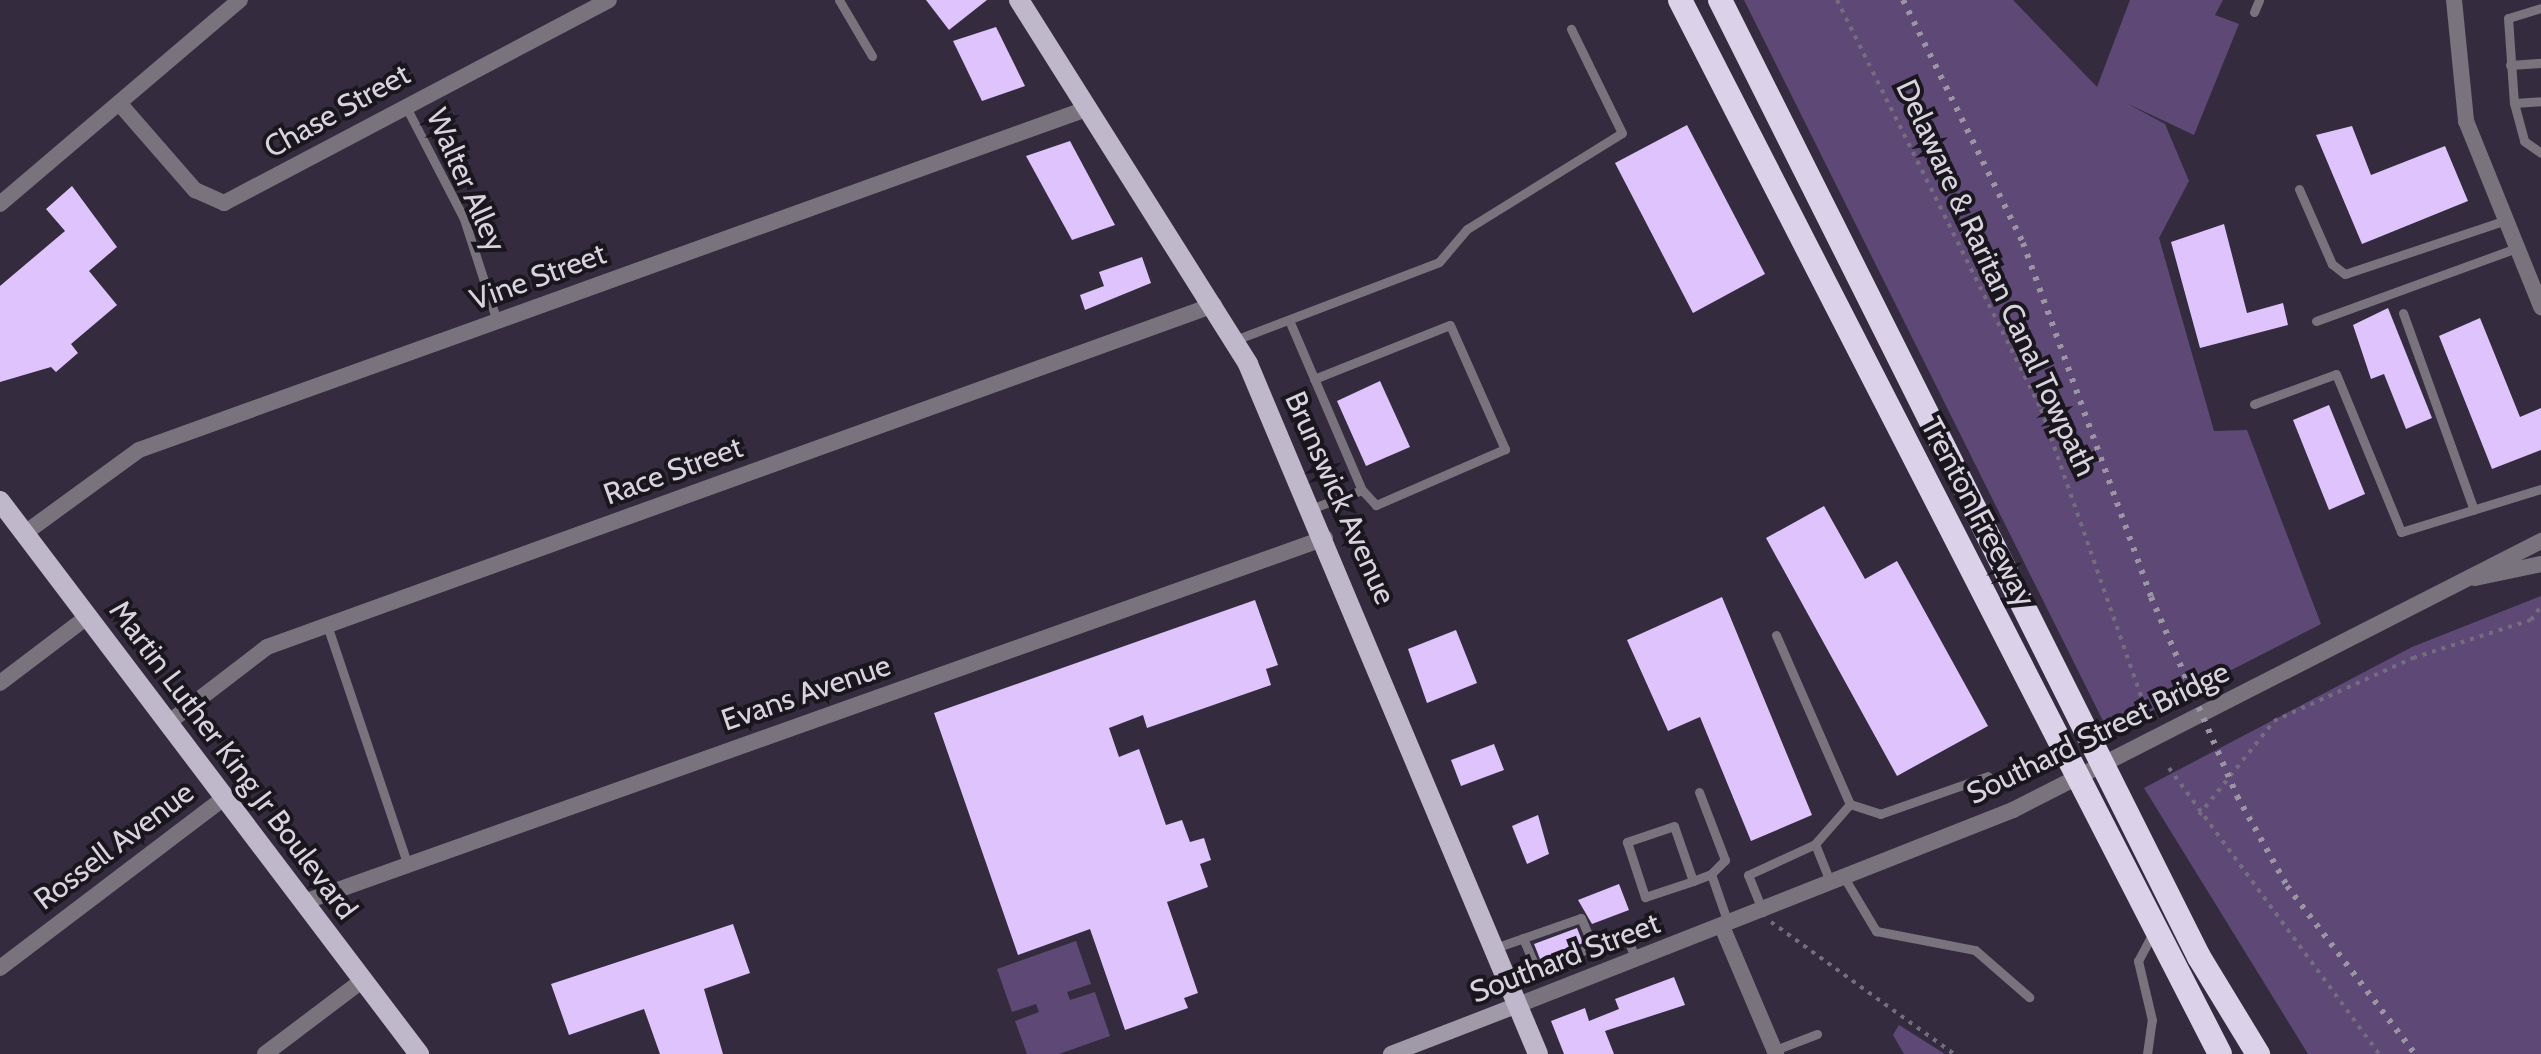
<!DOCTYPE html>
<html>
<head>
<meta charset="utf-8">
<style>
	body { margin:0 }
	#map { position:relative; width:2541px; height:1054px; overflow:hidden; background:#342c3e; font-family:Cabin,sans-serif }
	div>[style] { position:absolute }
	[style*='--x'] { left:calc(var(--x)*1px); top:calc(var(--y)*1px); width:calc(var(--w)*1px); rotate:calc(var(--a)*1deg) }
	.green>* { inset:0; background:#5e4876 }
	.building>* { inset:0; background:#dec3fc }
	.path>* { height:4px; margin-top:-2px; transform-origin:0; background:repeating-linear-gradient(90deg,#746d7d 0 4px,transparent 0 10px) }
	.service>* { height:9px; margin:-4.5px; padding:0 4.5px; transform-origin:4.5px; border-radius:4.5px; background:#78737d }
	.minor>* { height:16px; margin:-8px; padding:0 8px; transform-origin:8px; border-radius:8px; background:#78737d }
	.tertiary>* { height:16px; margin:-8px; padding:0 8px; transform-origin:8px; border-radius:8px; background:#78737d }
	.secondary>* { height:16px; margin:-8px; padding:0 8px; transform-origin:8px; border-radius:8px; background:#a099a8 }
	.primary>* { height:20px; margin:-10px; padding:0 10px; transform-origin:10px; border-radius:10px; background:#bfb7ca }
	.motorway>* { height:24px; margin:-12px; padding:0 12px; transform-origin:12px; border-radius:12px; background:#dbd1e8 }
	.rail>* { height:6px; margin-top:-3px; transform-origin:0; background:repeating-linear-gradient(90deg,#9c96a4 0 4px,transparent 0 12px) }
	span { translate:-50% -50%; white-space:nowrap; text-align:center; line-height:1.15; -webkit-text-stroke:8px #1a161e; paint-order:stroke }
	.street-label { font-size:30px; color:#d8d3de }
</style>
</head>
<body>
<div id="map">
	<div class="green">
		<i style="clip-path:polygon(1744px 0,2013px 0,2097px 87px,2130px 0,2223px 0,2215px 15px,2239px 24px,2194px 135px,2126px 103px,2165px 124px,2189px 181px,2159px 238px,2214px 431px,2247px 430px,2321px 624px,2109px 733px)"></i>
		<i style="clip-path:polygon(2541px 596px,2541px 1054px,2308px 1054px,2144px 788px,2412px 647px)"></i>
		<i style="clip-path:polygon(1076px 941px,1091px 984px,1067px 992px,1070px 1000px,1095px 992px,1110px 1036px,1059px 1054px,1027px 1054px,1015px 1021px,1039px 1012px,1036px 1004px,1012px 1012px,997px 969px)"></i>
		<i style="clip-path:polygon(1899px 1025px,1945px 1054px,1904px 1054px,1893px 1035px)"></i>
	</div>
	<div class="building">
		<i style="clip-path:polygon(926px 0,987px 0,949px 30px)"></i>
		<i style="clip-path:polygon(996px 27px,1025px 86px,982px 101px,953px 41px)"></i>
		<i style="clip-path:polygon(1687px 125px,1765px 274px,1693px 313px,1615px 163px)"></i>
		<i style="clip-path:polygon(2352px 126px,2371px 175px,2445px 146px,2468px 201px,2362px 244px,2316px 135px)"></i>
		<i style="clip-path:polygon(1070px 141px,1115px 225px,1072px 240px,1026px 156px)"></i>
		<i style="clip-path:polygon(72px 186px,117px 247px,89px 271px,117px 305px,71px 344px,78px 353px,56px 372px,51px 367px,0 382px,0 286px,65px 231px,46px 209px)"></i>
		<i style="clip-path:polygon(2224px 224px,2247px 313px,2283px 303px,2288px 325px,2200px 348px,2171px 242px)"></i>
		<i style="clip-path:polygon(1142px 257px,1151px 283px,1085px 310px,1080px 295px,1104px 286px,1099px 272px)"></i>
		<i style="clip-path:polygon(2388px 308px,2432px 418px,2406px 429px,2384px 374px,2371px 379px,2353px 325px)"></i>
		<i style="clip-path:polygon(2480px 318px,2520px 417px,2541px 408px,2541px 450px,2492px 469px,2439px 336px)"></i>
		<i style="clip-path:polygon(1380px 381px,1410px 447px,1366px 466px,1337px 401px)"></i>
		<i style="clip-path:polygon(2329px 405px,2365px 494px,2329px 510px,2293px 420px)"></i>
		<i style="clip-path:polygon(1824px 506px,1865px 579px,1897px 561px,1988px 726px,1897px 776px,1766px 538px)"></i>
		<i style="clip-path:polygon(1722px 597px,1812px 815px,1751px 841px,1700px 717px,1668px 731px,1627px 640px)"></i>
		<i style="clip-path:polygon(1255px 600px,1278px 665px,1266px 669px,1271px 685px,1147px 728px,1143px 715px,1109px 728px,1119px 757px,1139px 749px,1166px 825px,1182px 820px,1190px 842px,1204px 838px,1211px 860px,1200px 864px,1208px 887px,1167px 902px,1198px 993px,1184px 998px,1188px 1008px,1125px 1030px,1090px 929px,1018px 955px,934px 713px)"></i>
		<i style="clip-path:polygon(1456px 630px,1477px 683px,1427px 703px,1408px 649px)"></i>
		<i style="clip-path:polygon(1494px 744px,1504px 770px,1461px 786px,1451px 760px)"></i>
		<i style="clip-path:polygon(1538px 815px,1549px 854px,1527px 864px,1512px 826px)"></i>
		<i style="clip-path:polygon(1619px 884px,1629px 910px,1592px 924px,1578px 900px)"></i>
		<i style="clip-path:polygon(733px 924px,750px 973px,704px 989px,723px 1054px,660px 1054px,644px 1009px,569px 1035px,551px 984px)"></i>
		<i style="clip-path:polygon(1577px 928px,1583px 943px,1540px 959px,1534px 944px)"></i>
		<i style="clip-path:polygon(1674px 977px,1685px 1005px,1605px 1031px,1614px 1054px,1564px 1054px,1551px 1021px,1585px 1008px,1589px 1021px,1619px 1009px,1615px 999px)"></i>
	</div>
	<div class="path">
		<i style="--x:1837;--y:0;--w:457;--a:63.5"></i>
		<i style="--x:2041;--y:409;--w:326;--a:70.8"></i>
		<i style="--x:2169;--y:768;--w:355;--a:53.7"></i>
		<i style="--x:2199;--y:815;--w:120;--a:-51.4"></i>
		<i style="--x:2274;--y:721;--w:153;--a:-24.4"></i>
		<i style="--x:2413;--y:658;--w:124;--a:-17.9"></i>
		<i style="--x:2531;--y:620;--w:17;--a:-54"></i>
		<i style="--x:1771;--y:922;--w:226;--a:35.8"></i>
	</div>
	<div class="service">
		<i style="--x:839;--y:0;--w:65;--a:59.5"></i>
		<i style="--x:2541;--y:8;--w:34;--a:163"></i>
		<i style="--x:2508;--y:18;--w:85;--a:86"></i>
		<i style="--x:2514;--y:103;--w:39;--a:75"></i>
		<i style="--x:2524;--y:141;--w:21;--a:35"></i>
		<i style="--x:2254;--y:12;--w:13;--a:-67"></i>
		<i style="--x:2510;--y:65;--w:31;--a:-4"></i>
		<i style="--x:2514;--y:103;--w:27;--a:-4"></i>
		<i style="--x:405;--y:105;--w:128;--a:62.6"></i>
		<i style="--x:464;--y:219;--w:107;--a:72.1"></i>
		<i style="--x:2299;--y:189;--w:82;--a:66.3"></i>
		<i style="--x:2332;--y:264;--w:16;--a:38"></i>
		<i style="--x:2345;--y:274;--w:170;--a:-18.5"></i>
		<i style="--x:2403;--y:313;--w:209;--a:70.2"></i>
		<i style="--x:1289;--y:320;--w:185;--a:66.8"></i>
		<i style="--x:1362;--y:490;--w:52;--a:159.8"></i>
		<i style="--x:2316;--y:321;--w:214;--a:-20"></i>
		<i style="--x:1235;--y:340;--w:218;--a:-20.9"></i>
		<i style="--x:1439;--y:262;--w:43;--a:-49.7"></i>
		<i style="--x:1467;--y:229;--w:182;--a:-31.8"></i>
		<i style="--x:1622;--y:133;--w:116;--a:-116.1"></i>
		<i style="--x:1314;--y:379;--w:146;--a:-21.7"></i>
		<i style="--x:1450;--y:325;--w:136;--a:66.1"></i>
		<i style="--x:1505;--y:449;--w:141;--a:156.5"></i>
		<i style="--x:1376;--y:505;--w:21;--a:-133"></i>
		<i style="--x:2254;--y:404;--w:87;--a:-20.1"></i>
		<i style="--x:2336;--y:374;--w:171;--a:67.6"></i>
		<i style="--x:2401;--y:532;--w:146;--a:-17.1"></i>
		<i style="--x:327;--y:625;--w:251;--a:71.4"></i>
		<i style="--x:1776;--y:635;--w:184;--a:66.4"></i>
		<i style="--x:1699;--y:792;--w:73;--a:69.1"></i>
		<i style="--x:1725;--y:860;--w:20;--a:135"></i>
		<i style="--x:1815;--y:844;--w:43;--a:68.2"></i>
		<i style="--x:1845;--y:879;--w:61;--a:59.2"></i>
		<i style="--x:1876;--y:931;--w:101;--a:10.9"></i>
		<i style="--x:1975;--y:950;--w:72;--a:41"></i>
		<i style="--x:1693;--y:881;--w:58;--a:-109.1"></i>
		<i style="--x:1674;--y:826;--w:50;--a:161.2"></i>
		<i style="--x:1627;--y:842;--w:58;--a:71.9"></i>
		<i style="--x:1645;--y:897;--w:51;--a:-18.4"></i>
		<i style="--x:1693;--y:881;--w:19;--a:-21"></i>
		<i style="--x:1711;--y:874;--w:52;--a:70.9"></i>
		<i style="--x:1763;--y:912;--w:40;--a:-112"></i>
		<i style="--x:1748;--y:875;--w:74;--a:-24.8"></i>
		<i style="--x:1815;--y:844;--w:53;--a:-48.8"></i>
		<i style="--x:1850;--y:804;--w:32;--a:18"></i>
		<i style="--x:1880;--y:814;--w:114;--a:-19.4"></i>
		<i style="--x:1523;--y:938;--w:33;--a:67"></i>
		<i style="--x:1536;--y:968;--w:96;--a:-20.1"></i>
		<i style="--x:1626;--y:935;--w:27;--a:68"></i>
		<i style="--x:1495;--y:948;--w:91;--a:-19.2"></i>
		<i style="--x:1581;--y:918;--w:33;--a:67"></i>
		<i style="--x:1775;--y:1050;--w:45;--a:-20.9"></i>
		<i style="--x:2147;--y:1054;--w:34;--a:-82"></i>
		<i style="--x:2152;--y:1020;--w:61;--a:-103.3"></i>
		<i style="--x:2138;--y:961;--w:32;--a:-62"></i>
	</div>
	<div class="minor">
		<i style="--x:2454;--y:0;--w:122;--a:84.3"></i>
		<i style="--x:2466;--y:121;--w:201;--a:68"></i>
		<i style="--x:119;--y:103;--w:116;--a:48.9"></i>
		<i style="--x:195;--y:190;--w:32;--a:24"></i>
		<i style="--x:224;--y:203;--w:435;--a:-27.8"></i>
		<i style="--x:0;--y:204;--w:315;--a:-40.4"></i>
		<i style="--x:25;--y:533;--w:141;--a:-36.1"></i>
		<i style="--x:139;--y:450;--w:1010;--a:-19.8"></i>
		<i style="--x:0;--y:683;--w:109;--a:-37.2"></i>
		<i style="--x:168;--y:723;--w:125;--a:-37.5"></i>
		<i style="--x:267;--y:647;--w:1007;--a:-19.86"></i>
		<i style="--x:304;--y:902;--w:1084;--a:-19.62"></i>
		<i style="--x:1723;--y:929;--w:136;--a:67"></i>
		<i style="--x:0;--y:968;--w:281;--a:-37.2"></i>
		<i style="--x:265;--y:1054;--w:123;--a:-37.1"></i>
	</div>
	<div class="tertiary">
		<i style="--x:2475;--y:578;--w:67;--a:-12"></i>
		<i style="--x:1518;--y:1005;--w:532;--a:-21.5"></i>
		<i style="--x:2013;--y:810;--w:593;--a:-27"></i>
	</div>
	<div class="secondary">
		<i style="--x:1391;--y:1054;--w:136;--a:-21.1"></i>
	</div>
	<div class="primary">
		<i style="--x:1019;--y:0;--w:430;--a:57.8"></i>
		<i style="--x:1248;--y:364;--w:748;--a:67.2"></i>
		<i style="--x:0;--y:501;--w:694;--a:52.85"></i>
	</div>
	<div class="motorway">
		<i style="--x:1680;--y:0;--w:1184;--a:62.87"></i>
		<i style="--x:1720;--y:0;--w:1070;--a:63.41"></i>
		<i style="--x:2199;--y:957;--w:114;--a:58.7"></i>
	</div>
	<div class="rail">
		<i style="--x:1903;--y:0;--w:271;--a:63.7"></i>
		<i style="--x:2023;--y:243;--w:376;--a:70.1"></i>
		<i style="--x:2151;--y:597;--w:217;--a:66.6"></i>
		<i style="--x:2237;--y:796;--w:103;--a:60.9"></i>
		<i style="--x:2287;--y:886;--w:211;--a:52.7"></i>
	</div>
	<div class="street-label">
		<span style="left:337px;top:111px;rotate:-29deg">Chase Street</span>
		<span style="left:466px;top:180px;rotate:66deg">Walter Alley</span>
		<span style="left:538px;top:277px;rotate:-20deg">Vine Street</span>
		<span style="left:1996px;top:278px;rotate:65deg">Delaware &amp; Raritan Canal Towpath</span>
		<span style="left:673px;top:471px;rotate:-20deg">Race Street</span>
		<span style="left:1340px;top:498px;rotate:66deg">Brunswick Avenue</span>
		<span style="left:1978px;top:512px;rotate:62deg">Trenton Freeway</span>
		<span style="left:806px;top:693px;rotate:-19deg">Evans Avenue</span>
		<span style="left:2098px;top:733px;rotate:-26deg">Southard Street Bridge</span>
		<span style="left:233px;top:760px;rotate:53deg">Martin Luther King Jr Boulevard</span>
		<span style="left:114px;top:846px;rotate:-37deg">Rossell Avenue</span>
		<span style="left:1565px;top:958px;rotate:-21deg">Southard Street</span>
	</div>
</div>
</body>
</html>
